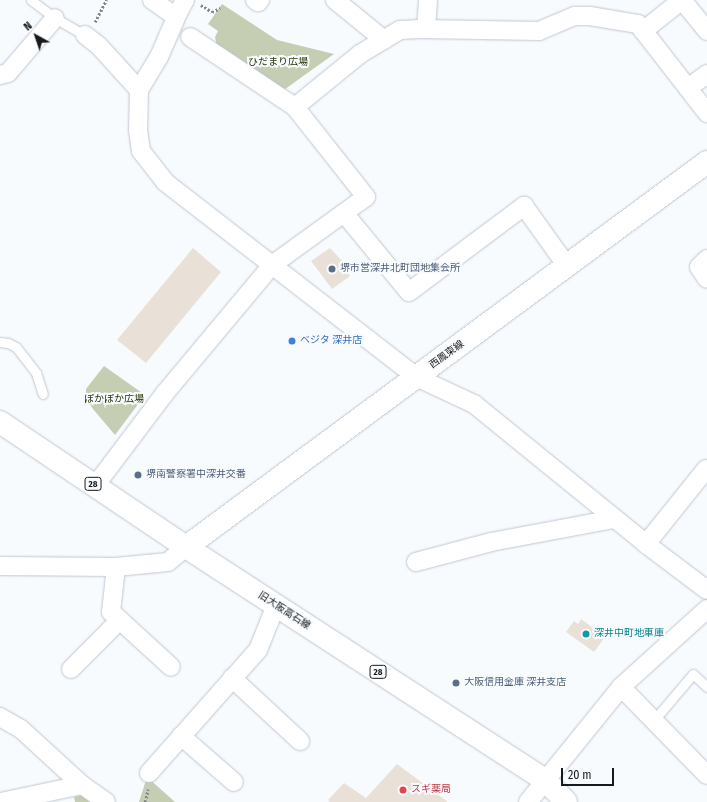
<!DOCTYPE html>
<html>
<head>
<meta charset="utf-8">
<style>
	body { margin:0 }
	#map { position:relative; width:707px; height:802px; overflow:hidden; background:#f8fbfe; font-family:"Fira Sans Condensed","Noto Sans JP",sans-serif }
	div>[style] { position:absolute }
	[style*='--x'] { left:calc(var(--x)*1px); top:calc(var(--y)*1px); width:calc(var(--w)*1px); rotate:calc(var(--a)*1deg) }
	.green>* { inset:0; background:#c5cdb2 }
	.building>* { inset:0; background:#e9e0d8 }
	.path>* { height:2.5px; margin-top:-1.25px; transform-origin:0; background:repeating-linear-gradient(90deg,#838689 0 2px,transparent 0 4px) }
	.roads { filter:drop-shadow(0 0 1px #bfc7d0) drop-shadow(0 0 1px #bfc7d0) }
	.service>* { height:9px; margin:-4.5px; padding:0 4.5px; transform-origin:4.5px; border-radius:4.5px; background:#fff }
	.minor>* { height:18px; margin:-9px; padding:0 9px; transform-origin:9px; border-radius:9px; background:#fff }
	.secondary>* { height:22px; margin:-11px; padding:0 11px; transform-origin:11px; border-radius:11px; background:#fff }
	.primary>* { height:22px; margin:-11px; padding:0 11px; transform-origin:11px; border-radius:11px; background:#fff }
	.dots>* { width:11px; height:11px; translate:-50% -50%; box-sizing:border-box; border:2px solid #f8fbfe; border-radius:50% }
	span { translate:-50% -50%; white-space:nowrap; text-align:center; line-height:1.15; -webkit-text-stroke:4px #f8fbfe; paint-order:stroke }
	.shield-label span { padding:1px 3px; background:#f8fbfe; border:1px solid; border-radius:3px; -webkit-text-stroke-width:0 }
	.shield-label { font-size:9px; color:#171a1d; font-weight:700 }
	.park-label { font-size:10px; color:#283203 }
	.service-label { font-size:10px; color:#4e5e75 }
	.left { translate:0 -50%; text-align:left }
	.shop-label { font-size:10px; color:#366cbe }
	.street-label { font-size:10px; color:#171a1d }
	.culture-label { font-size:10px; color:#0d838f }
	.health-label { font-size:10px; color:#be3a42 }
	.north { position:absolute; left:16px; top:16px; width:40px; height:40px; -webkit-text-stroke:3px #f8fbfe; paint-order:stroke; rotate:320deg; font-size:11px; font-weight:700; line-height:16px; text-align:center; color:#171a1d }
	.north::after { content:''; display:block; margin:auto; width:14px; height:18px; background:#171a1d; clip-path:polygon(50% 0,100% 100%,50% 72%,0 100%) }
	.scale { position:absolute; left:561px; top:768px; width:53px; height:18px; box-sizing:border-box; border:2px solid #171a1d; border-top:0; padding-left:5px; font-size:12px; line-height:14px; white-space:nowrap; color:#171a1d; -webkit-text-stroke:3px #f8fbfe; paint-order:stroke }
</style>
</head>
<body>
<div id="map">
	<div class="green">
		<i style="clip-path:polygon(222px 4px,277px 40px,334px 54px,281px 92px,217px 47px,215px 37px,218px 31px,208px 24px)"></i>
		<i style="clip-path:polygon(104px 366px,145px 395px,115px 435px,93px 409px,86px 398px,86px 389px)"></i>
		<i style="clip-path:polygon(147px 777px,175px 802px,139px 802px)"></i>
		<i style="clip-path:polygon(85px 794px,95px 802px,75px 802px,74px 797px)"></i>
	</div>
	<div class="building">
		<i style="clip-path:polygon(193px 248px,221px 272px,146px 363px,117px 340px)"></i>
		<i style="clip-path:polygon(330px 248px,343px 262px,341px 263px,350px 276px,332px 289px,311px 261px)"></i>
		<i style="clip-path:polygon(581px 619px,605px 637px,594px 652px,566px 632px,574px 621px,578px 624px)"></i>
		<i style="clip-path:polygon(397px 764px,448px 802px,330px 802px,328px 800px,344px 783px,366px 798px)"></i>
	</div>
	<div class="path">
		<i style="--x:201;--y:5;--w:13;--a:32"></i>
		<i style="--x:212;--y:12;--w:9;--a:-27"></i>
		<i style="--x:95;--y:22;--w:25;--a:-63"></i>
		<i style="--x:145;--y:802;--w:13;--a:-77"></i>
	</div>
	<div class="roads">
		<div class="service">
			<i style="--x:31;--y:0;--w:30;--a:37"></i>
			<i style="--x:55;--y:18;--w:34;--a:30"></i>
			<i style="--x:0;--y:342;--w:8;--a:7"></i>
			<i style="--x:8;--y:343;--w:9;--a:27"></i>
			<i style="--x:16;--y:347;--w:33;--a:52"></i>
			<i style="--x:36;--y:373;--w:22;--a:72"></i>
			<i style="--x:654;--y:720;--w:60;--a:-49.7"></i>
			<i style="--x:693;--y:674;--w:19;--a:43"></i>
		</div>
		<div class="minor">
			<i style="--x:152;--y:0;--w:29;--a:35"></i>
			<i style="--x:255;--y:0;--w:4;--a:34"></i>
			<i style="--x:258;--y:2;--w:3;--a:-45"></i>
			<i style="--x:335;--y:0;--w:63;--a:39.2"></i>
			<i style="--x:682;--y:0;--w:40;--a:51"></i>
			<i style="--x:426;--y:29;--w:29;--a:-86"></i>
			<i style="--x:643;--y:31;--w:50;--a:-38.5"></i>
			<i style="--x:85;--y:35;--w:18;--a:38"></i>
			<i style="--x:99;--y:46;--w:59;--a:47.7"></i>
			<i style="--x:139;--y:90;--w:40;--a:91.4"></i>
			<i style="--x:138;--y:130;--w:21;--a:82"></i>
			<i style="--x:141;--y:151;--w:39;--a:52"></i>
			<i style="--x:165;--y:182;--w:318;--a:37.8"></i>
			<i style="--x:416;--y:377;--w:64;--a:25"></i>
			<i style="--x:474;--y:404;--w:222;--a:39.1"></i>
			<i style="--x:646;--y:544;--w:76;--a:37"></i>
			<i style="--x:0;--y:75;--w:8;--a:-14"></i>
			<i style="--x:8;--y:73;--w:72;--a:-49.5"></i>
			<i style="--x:688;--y:88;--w:24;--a:-36"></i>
			<i style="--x:139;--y:90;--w:39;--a:-59"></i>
			<i style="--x:159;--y:57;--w:48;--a:-66.6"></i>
			<i style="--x:178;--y:13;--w:15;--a:-62"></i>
			<i style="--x:295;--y:107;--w:84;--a:-39.2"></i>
			<i style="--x:360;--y:54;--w:47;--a:-31"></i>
			<i style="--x:400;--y:30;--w:20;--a:-3"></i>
			<i style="--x:420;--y:29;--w:119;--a:1"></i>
			<i style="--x:539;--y:31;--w:39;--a:-23"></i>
			<i style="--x:575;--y:16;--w:15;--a:0"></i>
			<i style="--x:590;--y:16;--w:49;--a:9.5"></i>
			<i style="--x:638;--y:24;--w:113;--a:52.2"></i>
			<i style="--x:344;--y:213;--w:102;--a:50.6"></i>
			<i style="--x:409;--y:292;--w:144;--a:-36.8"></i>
			<i style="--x:524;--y:206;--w:74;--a:54.4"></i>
			<i style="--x:707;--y:259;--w:11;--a:135"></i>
			<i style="--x:699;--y:267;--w:14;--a:56"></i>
			<i style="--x:95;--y:486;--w:116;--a:-53"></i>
			<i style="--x:165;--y:393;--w:167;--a:-50.1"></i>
			<i style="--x:272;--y:265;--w:116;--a:-35.9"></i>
			<i style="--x:366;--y:197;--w:115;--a:-128.3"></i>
			<i style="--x:295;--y:107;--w:126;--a:-146.3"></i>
			<i style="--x:646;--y:544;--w:96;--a:-51.3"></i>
			<i style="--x:416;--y:562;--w:78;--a:-14.9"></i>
			<i style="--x:491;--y:542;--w:125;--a:-10.6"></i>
			<i style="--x:0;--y:566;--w:116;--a:0.5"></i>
			<i style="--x:116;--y:567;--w:52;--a:-5.5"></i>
			<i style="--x:168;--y:562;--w:23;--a:-40"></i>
			<i style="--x:116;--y:567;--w:45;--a:96.3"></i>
			<i style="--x:111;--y:612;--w:81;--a:42.5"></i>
			<i style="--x:71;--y:669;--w:69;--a:-45"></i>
			<i style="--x:232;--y:678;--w:93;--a:42.8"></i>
			<i style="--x:621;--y:687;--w:123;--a:45.7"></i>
			<i style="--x:0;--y:717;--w:24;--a:30"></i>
			<i style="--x:21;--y:729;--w:83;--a:42.6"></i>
			<i style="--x:82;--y:785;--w:29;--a:35"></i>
			<i style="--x:181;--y:736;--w:70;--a:41"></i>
			<i style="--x:149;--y:773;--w:164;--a:-48.5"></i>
			<i style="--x:258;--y:650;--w:48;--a:-68.2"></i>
			<i style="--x:1;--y:802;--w:83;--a:-11.9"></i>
			<i style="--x:528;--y:802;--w:148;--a:-51"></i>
			<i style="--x:621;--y:687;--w:116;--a:-42.2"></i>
		</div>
		<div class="secondary">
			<i style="--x:186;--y:547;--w:648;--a:-36.46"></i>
		</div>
		<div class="primary">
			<i style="--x:0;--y:422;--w:224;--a:33.9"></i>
			<i style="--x:186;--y:547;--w:428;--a:33"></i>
			<i style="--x:545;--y:780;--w:30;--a:46"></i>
		</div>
	</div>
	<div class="dots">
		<i style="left:332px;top:269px;background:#5c6f8a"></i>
		<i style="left:292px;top:341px;background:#3f7fe0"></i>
		<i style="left:138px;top:475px;background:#5c6f8a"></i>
		<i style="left:586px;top:634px;background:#0f9aa8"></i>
		<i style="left:456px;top:683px;background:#5c6f8a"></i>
		<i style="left:403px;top:790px;background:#e0444e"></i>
	</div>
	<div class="shield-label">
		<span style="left:93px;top:484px">28</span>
		<span style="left:378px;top:672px">28</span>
	</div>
	<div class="park-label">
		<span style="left:278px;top:63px">ひだまり広場</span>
		<span style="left:114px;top:400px">ぽかぽか広場</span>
	</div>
	<div class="service-label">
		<span class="left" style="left:340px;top:269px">堺市営深井北町団地集会所</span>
		<span class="left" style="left:146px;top:475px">堺南警察署中深井交番</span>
		<span class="left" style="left:464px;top:683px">大阪信用金庫 深井支店</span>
	</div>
	<div class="shop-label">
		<span class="left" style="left:300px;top:341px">ベジタ 深井店</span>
	</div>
	<div class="street-label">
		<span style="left:447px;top:355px;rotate:-36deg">西鳳東線</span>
		<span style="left:284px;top:611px;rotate:33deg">旧大阪高石線</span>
	</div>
	<div class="culture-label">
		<span class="left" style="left:594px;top:634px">深井中町地車庫</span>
	</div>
	<div class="health-label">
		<span class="left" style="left:411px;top:790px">スギ薬局</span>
	</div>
	<div class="north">N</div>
	<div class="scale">20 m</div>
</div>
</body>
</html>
